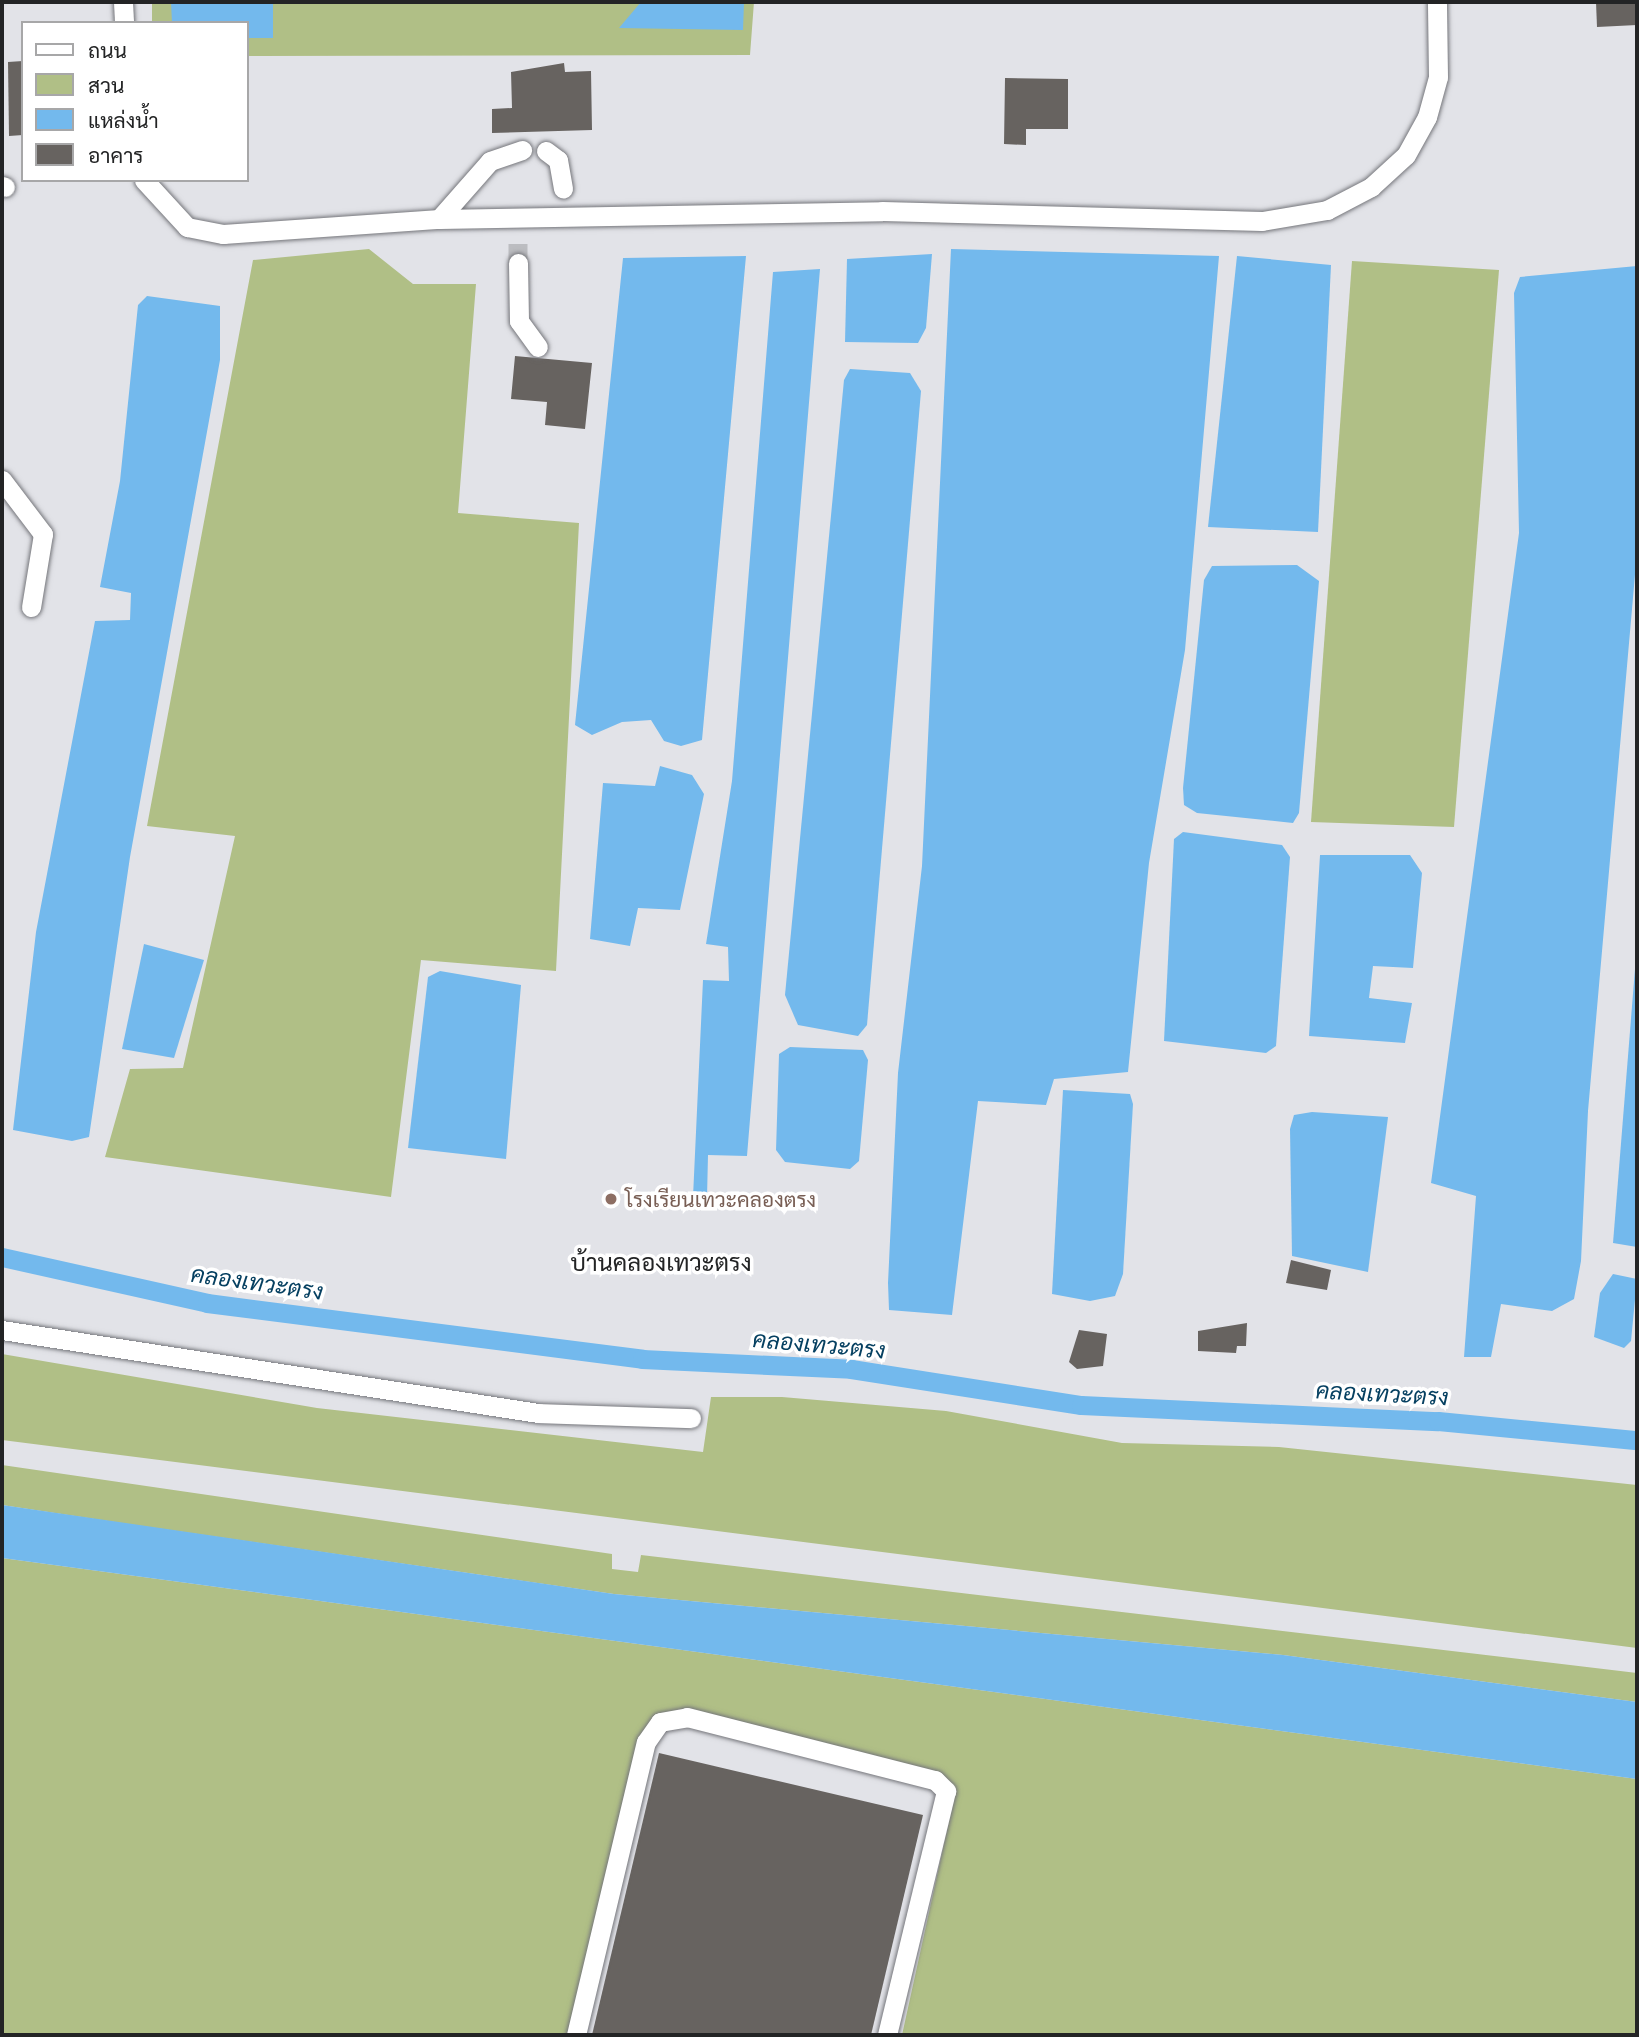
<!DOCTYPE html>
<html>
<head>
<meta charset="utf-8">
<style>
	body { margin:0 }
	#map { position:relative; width:1639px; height:2037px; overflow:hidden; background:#e2e3e8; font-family:"Titillium Web",Sarabun,sans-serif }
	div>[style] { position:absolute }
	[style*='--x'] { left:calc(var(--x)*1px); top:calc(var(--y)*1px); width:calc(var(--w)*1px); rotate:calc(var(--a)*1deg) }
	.green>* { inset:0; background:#b0bf86 }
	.water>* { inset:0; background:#73b9ed }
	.canal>* { height:19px; margin:-9.5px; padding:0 9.5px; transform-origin:9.5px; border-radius:9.5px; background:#73b9ed }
	.building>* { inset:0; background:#676360 }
	.minor-tunnel>* { height:19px; margin-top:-9.5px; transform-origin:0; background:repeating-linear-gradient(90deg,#bcbdc1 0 19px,transparent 0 29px) }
	.roads { filter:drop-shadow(0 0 2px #75767b) drop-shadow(0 0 2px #75767b) }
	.minor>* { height:19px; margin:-9.5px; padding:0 9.5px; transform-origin:9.5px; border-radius:9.5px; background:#fff }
	.dots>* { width:19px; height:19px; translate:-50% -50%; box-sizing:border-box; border:4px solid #fff; border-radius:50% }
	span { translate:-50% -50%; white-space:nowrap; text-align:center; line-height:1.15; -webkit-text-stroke:7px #fff; paint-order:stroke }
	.education-label { font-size:21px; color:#785e54 }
	.left { translate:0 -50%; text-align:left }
	.water-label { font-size:23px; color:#064061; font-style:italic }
	.quarter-label { font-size:24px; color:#232425 }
	.frame { position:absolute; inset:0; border:4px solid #232425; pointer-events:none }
	.legend { position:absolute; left:21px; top:21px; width:228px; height:161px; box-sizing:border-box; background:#fff; border:2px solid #a7a7a8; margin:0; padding:9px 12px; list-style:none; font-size:21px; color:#232425 }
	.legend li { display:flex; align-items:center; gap:14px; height:35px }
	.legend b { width:35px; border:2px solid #a7a7a8 }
</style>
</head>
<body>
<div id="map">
	<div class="green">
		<i style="clip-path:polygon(152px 2px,754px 2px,750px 55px,247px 56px,247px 23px,152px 23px)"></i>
		<i style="clip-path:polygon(369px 249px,413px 284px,476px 284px,458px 513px,579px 523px,556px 971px,421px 960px,391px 1197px,105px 1157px,130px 1069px,183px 1068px,235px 836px,147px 826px,253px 260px)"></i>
		<i style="clip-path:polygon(1352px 261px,1499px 270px,1454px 827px,1311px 822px)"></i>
		<i style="clip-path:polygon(2px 1354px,317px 1408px,703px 1452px,711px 1397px,782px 1397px,946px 1411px,1122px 1443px,1279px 1447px,1637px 1485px,1637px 1648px,2px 1440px)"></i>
		<i style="clip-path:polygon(2px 1465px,612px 1554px,612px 1569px,638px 1572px,641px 1555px,1637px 1673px,1637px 1702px,1283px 1655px,614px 1594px,121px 1523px,2px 1505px)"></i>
		<i style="clip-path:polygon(2px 1558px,1637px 1779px,1637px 2035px,902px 2035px,955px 1794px,661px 1713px,570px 2035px,2px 2035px)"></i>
	</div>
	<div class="water">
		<i style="clip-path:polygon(171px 2px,273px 2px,273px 38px,247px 38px,247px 23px,172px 23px)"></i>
		<i style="clip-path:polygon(641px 2px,744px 2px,743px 30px,619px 28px)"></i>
		<i style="clip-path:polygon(951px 249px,1219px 256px,1185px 650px,1149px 863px,1128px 1072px,1054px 1079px,1046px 1105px,978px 1101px,952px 1315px,889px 1310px,888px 1283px,898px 1073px,922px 866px)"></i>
		<i style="clip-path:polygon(932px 254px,926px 328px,918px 343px,845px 342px,847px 259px)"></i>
		<i style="clip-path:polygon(746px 256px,702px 740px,681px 746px,664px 741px,651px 720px,622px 722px,592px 735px,575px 725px,623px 258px)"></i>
		<i style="clip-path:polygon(1237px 256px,1331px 265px,1318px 532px,1208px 527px)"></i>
		<i style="clip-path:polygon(1637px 266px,1637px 552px,1588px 1111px,1581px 1261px,1574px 1299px,1552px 1311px,1501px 1304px,1491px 1357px,1464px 1357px,1476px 1196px,1431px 1183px,1519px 533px,1514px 293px,1520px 277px)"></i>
		<i style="clip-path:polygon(820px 269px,747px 1156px,708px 1155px,707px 1198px,693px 1197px,703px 980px,729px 981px,728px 947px,706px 944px,732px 781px,773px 272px)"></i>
		<i style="clip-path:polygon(147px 296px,220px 306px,220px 360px,130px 857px,89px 1137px,72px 1141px,13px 1130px,36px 932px,95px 621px,130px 620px,131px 593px,100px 587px,120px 481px,138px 305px)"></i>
		<i style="clip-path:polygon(850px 369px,910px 373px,921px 391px,867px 1025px,858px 1036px,798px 1025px,785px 995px,844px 380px)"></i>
		<i style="clip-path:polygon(1297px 565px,1319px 581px,1299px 813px,1293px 823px,1197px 813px,1184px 805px,1183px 788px,1204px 580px,1212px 566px)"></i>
		<i style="clip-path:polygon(660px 766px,692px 775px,704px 794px,680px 910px,638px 908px,630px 946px,590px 939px,603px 783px,655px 786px)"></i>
		<i style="clip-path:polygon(1183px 832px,1282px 845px,1290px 857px,1276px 1046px,1266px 1053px,1164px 1041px,1174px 839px)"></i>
		<i style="clip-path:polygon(1320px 855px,1410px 855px,1422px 873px,1413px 968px,1373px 966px,1369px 998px,1412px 1003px,1405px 1043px,1309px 1036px)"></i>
		<i style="clip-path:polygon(144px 944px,204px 960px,174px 1058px,122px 1049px)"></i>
		<i style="clip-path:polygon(1637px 944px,1637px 1247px,1613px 1243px)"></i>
		<i style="clip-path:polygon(440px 971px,521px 985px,506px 1159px,408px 1148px,428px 977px)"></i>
		<i style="clip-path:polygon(790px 1047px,863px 1050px,868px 1060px,859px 1161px,850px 1169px,785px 1162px,776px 1150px,779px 1054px)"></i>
		<i style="clip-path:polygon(1063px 1090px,1130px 1094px,1133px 1104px,1123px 1274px,1115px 1296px,1090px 1301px,1052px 1294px)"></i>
		<i style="clip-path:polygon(1312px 1112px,1388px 1117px,1368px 1272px,1292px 1256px,1290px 1129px,1294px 1115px)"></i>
		<i style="clip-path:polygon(1613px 1274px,1637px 1279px,1631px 1341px,1624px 1348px,1594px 1337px,1600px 1293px)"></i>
		<i style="clip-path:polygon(2px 1505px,614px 1594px,1283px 1655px,1637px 1702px,1637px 1779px,2px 1558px)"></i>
	</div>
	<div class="canal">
		<i style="--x:2;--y:1257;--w:210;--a:12.6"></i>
		<i style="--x:207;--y:1303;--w:439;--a:7.3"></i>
		<i style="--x:642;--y:1359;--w:209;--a:2.7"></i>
		<i style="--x:851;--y:1369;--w:233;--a:8.9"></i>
		<i style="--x:1081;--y:1405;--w:357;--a:2.6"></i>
		<i style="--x:1438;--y:1421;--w:200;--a:5.5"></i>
	</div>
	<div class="building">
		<i style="clip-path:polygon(1596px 2px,1637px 2px,1637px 25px,1597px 27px)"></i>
		<i style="clip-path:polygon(23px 61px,23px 135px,9px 136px,8px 62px)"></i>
		<i style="clip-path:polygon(564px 63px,565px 72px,591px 71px,592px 130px,492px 133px,492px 109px,512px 108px,511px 72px)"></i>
		<i style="clip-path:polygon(1005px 78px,1068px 79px,1068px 129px,1026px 129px,1026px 145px,1004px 144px)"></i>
		<i style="clip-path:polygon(515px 356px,592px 363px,585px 429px,545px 425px,547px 402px,511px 399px)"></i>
		<i style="clip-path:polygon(1291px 1260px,1331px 1270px,1327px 1290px,1286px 1283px)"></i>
		<i style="clip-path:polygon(1247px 1323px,1246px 1346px,1237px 1346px,1236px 1353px,1198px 1351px,1198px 1331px)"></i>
		<i style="clip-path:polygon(1079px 1330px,1107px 1334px,1103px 1366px,1077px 1369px,1069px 1362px)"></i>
		<i style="clip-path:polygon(659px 1753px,923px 1815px,871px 2035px,592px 2035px)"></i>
	</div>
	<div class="minor-tunnel">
		<i style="--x:518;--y:263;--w:25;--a:-90"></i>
	</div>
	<div class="roads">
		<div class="minor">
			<i style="--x:123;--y:2;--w:21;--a:87"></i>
			<i style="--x:546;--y:151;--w:15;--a:37"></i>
			<i style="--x:558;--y:160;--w:29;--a:80"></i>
			<i style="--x:144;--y:180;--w:64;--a:47.5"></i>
			<i style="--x:187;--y:227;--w:37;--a:11"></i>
			<i style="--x:223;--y:234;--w:217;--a:-4"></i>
			<i style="--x:439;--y:219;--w:443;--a:-1"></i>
			<i style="--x:882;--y:211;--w:380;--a:1.5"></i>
			<i style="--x:1262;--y:221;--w:66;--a:-9.6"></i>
			<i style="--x:1327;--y:210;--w:50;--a:-27.6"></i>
			<i style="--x:1371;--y:187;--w:47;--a:-42.4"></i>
			<i style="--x:1406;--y:155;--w:43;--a:-61.1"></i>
			<i style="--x:1427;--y:117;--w:41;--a:-74.6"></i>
			<i style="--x:1438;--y:77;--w:75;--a:-90.8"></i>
			<i style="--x:2;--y:186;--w:3;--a:18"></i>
			<i style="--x:439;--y:219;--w:77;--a:-48.7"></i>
			<i style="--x:490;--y:161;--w:34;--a:-19"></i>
			<i style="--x:518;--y:263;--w:58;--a:89"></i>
			<i style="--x:519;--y:321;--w:32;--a:54"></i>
			<i style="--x:2;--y:480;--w:68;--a:52.8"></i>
			<i style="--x:43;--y:534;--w:74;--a:99.3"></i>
			<i style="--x:2;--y:1330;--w:542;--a:8.8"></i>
			<i style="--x:538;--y:1413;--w:153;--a:1.9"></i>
			<i style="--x:576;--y:2035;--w:301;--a:-76.6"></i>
			<i style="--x:646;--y:1742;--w:24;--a:-55"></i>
			<i style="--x:660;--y:1722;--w:27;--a:-10"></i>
			<i style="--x:687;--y:1717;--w:256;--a:14.3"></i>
			<i style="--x:935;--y:1780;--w:16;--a:45"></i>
			<i style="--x:946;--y:1791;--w:251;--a:103.6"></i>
		</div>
	</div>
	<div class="dots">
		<i style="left:611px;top:1199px;background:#8d6e63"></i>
	</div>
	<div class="education-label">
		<span class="left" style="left:625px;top:1199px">โรงเรียนเทวะคลองตรง</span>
	</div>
	<div class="water-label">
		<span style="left:257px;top:1283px;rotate:8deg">คลองเทวะตรง</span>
		<span style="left:819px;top:1345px;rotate:5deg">คลองเทวะตรง</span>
		<span style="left:1382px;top:1394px;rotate:3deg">คลองเทวะตรง</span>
	</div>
	<div class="quarter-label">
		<span style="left:661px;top:1263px">บ้านคลองเทวะตรง</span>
	</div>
	<div class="frame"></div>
	<ul class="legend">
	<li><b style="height:9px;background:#fff"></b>ถนน</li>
	<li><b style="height:19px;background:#b0bf86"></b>สวน</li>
	<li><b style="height:19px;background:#73b9ed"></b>แหล่งน้ำ</li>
	<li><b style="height:19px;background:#676360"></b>อาคาร</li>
	</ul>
</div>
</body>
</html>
